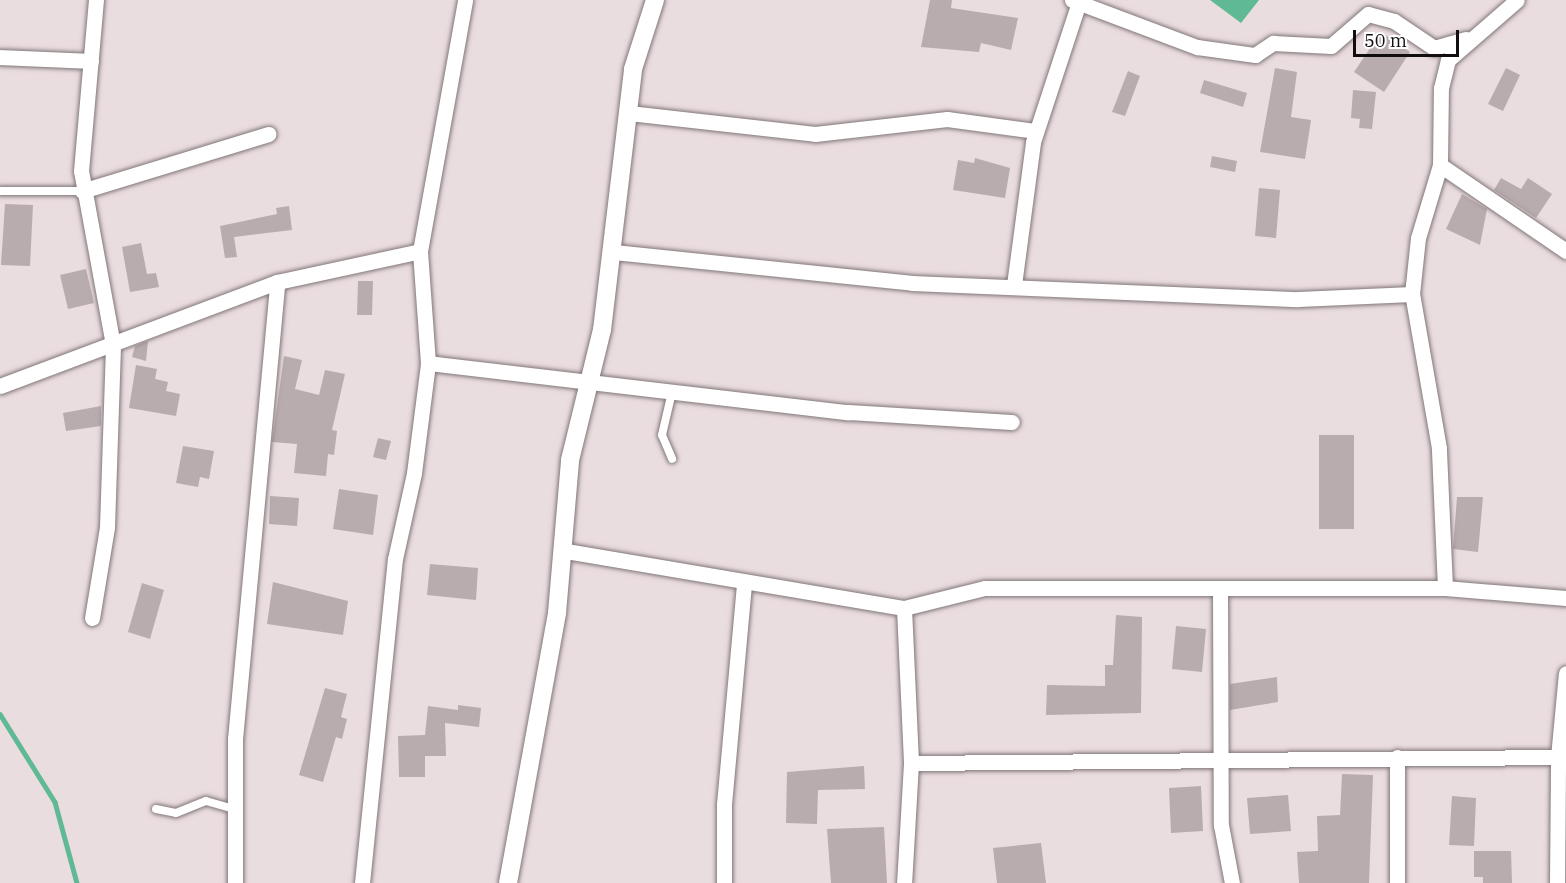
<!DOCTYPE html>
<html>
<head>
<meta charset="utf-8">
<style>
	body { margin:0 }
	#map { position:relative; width:1566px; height:883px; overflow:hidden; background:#eadddf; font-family:"IBM Plex Serif",serif }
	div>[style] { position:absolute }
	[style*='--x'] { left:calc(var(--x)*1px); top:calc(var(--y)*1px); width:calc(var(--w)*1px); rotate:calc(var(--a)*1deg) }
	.water>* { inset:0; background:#60b995 }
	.stream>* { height:4.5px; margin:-2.25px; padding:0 2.25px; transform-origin:2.25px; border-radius:2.25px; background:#60b995 }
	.building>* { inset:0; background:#b8acae }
	.roads { filter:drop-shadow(0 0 2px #817678) drop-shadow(0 0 2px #817678) }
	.service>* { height:8px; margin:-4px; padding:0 4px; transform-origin:4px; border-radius:4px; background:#fff }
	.minor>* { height:15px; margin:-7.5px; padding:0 7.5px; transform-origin:7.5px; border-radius:7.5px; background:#fff }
	.tertiary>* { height:18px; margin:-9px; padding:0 9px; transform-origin:9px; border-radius:9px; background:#fff }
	span { translate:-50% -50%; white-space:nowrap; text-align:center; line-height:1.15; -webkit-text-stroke:4.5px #fff; paint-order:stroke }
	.scale { position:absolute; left:1353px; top:30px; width:106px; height:27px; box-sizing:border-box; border:3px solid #120e0f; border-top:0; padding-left:8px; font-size:18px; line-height:21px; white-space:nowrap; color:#120e0f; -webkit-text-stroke:4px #fff; paint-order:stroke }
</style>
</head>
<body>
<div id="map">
	<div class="water">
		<i style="clip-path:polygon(1210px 0,1259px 0,1241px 23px)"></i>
	</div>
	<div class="stream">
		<i style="--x:0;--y:714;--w:104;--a:58"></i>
		<i style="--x:55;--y:802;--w:84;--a:74.8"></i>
	</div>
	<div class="building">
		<i style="clip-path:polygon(930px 0,952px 0,951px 8px,1018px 18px,1011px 50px,981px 43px,979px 52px,921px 47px)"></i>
		<i style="clip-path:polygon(1381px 32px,1410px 52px,1384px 92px,1354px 72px)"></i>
		<i style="clip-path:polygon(1275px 68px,1297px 72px,1291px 117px,1311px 120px,1305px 159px,1260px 152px)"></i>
		<i style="clip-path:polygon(1506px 68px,1520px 75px,1503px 111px,1488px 104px)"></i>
		<i style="clip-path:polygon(1128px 71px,1140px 76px,1125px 116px,1112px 112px)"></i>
		<i style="clip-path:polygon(1204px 80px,1247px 93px,1243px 107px,1200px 93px)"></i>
		<i style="clip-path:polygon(1353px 90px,1376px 92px,1372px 129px,1359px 128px,1360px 119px,1351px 118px)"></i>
		<i style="clip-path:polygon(1212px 156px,1237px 161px,1235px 172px,1210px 167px)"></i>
		<i style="clip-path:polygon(975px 158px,1010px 168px,1005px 198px,953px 190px,958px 160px,974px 163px)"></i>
		<i style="clip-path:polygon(1501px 178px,1521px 189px,1528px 178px,1552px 194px,1536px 218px,1494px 190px)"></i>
		<i style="clip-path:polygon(1259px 188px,1280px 190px,1276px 238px,1255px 236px)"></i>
		<i style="clip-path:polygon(1462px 194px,1487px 209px,1480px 245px,1446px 229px)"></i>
		<i style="clip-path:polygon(5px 204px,33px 205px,30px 266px,1px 265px)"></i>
		<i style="clip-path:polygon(289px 206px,292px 230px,234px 237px,237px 257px,225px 258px,220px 226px,277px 214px,276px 208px)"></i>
		<i style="clip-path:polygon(141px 243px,147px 274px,156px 273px,159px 287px,130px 292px,122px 247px)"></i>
		<i style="clip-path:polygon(86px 269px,94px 303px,68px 309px,60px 275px)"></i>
		<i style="clip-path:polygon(358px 281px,373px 281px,372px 315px,357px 315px)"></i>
		<i style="clip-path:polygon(148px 341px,146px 361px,132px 357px,135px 346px)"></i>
		<i style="clip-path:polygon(284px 356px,302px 360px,295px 389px,319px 395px,325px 370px,345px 374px,332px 430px,337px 431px,334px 455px,328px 454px,326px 476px,294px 473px,297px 444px,272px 442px)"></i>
		<i style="clip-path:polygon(136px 365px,157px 369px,155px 379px,168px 382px,166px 391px,180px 394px,176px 416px,129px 408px)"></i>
		<i style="clip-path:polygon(101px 406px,101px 426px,66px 431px,63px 413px)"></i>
		<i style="clip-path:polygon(1319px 435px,1354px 435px,1354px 529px,1319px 529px)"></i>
		<i style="clip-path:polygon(378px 438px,391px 441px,386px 460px,373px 457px)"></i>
		<i style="clip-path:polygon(183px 446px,214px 451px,209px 479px,200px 477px,198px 487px,176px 483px)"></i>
		<i style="clip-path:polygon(339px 489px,378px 495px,373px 535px,333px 529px)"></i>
		<i style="clip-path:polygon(270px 496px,299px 498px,297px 526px,269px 524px)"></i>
		<i style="clip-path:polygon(1457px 497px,1483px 497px,1478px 552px,1453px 549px)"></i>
		<i style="clip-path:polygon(430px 564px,478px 568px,476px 600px,427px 595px)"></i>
		<i style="clip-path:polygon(273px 582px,348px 601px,343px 635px,267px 624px)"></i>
		<i style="clip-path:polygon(142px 583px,164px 590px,150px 639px,128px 632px)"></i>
		<i style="clip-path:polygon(1116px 615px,1142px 617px,1141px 713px,1046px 715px,1047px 685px,1105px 686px,1105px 665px,1113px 665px)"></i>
		<i style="clip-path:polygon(1176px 626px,1206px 629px,1202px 672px,1172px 669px)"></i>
		<i style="clip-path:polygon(1277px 677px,1278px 702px,1230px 710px,1230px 684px)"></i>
		<i style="clip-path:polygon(325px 688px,347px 694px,341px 717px,347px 719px,342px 739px,336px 737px,323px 782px,299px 775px)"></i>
		<i style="clip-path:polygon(458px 705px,481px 708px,479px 727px,445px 723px,446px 756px,425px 756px,425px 777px,399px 777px,398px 736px,425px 735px,428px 706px,458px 710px)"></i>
		<i style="clip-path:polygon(864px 766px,865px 789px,818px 790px,817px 824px,786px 823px,787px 772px)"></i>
		<i style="clip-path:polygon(1342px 774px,1373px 775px,1369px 883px,1299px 883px,1297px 852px,1318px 851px,1317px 816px,1340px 815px)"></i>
		<i style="clip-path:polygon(1201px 786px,1203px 831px,1171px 833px,1169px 788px)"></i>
		<i style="clip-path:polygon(1288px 795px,1291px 831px,1250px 834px,1247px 798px)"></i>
		<i style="clip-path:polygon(1452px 796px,1476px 798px,1474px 846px,1449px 845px)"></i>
		<i style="clip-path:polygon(884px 827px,887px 883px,831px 883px,827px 829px)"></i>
		<i style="clip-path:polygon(1041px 843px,1046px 883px,997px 883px,993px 848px)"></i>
		<i style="clip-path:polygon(1474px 851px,1511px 851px,1512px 883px,1483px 883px,1483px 877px,1474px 877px)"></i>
	</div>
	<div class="roads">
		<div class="service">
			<i style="--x:0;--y:191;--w:82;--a:0"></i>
			<i style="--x:672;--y:392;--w:44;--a:103.1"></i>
			<i style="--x:662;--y:435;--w:26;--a:67"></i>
			<i style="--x:156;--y:809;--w:20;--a:11"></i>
			<i style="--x:176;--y:813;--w:32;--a:-22"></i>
			<i style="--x:206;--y:801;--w:29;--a:16"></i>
		</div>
		<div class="minor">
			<i style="--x:1072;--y:0;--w:134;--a:20.6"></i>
			<i style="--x:1197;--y:47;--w:59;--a:7.9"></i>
			<i style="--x:1255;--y:55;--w:22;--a:-34"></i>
			<i style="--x:1273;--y:43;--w:58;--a:3"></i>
			<i style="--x:1331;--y:46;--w:49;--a:-40.9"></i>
			<i style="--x:1368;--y:14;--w:27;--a:15"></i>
			<i style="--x:1394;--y:21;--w:48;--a:34"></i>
			<i style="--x:1434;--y:48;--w:33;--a:-16"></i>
			<i style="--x:0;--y:57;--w:91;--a:2.5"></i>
			<i style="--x:629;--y:113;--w:187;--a:6.4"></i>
			<i style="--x:815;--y:134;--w:133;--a:-6.5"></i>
			<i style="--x:947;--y:119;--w:90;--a:7.7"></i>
			<i style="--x:1440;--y:165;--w:153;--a:34.3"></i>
			<i style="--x:82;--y:191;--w:195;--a:-17"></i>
			<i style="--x:614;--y:252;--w:300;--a:5.9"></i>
			<i style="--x:912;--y:283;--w:386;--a:2.4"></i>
			<i style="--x:1298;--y:299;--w:114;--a:-2.5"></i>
			<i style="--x:1014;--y:285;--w:144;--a:-82.4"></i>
			<i style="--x:1033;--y:142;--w:147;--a:-71.8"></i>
			<i style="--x:428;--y:363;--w:423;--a:6.7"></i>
			<i style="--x:848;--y:412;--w:164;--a:3.5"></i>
			<i style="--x:0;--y:386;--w:296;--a:-20.6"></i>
			<i style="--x:277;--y:282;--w:146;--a:-12.2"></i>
			<i style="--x:566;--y:551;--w:343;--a:9.6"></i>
			<i style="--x:904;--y:608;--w:83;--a:-13.9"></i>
			<i style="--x:985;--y:588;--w:460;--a:0"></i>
			<i style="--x:1445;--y:588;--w:121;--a:4.7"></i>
			<i style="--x:1445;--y:588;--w:140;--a:-92.5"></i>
			<i style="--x:1439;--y:448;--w:156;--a:-99.9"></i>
			<i style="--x:1412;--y:294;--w:56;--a:-83.9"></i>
			<i style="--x:1418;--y:238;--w:76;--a:-73.2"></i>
			<i style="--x:1440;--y:165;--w:77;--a:-89.3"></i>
			<i style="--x:1441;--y:88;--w:29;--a:-76"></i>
			<i style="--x:1448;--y:60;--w:91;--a:-41"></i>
			<i style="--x:1220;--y:589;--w:236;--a:89.8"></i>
			<i style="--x:1221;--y:825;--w:59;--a:79.3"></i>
			<i style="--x:904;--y:608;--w:155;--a:87.4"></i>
			<i style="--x:911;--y:763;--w:120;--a:93.3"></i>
			<i style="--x:92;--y:618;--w:92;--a:-80.6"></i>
			<i style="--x:107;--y:527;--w:182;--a:-88.1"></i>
			<i style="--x:113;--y:345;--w:177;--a:-100.4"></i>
			<i style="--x:81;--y:171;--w:172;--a:-85"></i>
			<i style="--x:1397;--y:757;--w:126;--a:90"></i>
			<i style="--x:911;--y:763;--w:647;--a:-0.53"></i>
			<i style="--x:235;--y:883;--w:144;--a:-90"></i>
			<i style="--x:235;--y:739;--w:459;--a:-84.7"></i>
			<i style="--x:362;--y:883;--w:326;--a:-84.2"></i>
			<i style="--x:395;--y:559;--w:88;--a:-77.5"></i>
			<i style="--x:414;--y:473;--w:111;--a:-82.7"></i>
			<i style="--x:428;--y:363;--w:112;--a:-94.1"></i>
			<i style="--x:420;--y:251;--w:255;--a:-79.8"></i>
			<i style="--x:724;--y:883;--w:79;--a:-90"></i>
			<i style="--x:724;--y:804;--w:221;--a:-84.8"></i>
			<i style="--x:1557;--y:883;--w:126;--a:-89.5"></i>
			<i style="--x:1558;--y:757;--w:84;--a:-84.6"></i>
		</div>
		<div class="tertiary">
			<i style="--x:508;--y:883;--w:274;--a:-79.7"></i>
			<i style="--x:557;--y:613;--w:154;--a:-85.1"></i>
			<i style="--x:570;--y:460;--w:134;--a:-76.2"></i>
			<i style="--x:602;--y:330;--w:263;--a:-83.2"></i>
			<i style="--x:633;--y:69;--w:72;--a:-72.3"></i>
		</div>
	</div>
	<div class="scale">50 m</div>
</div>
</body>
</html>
